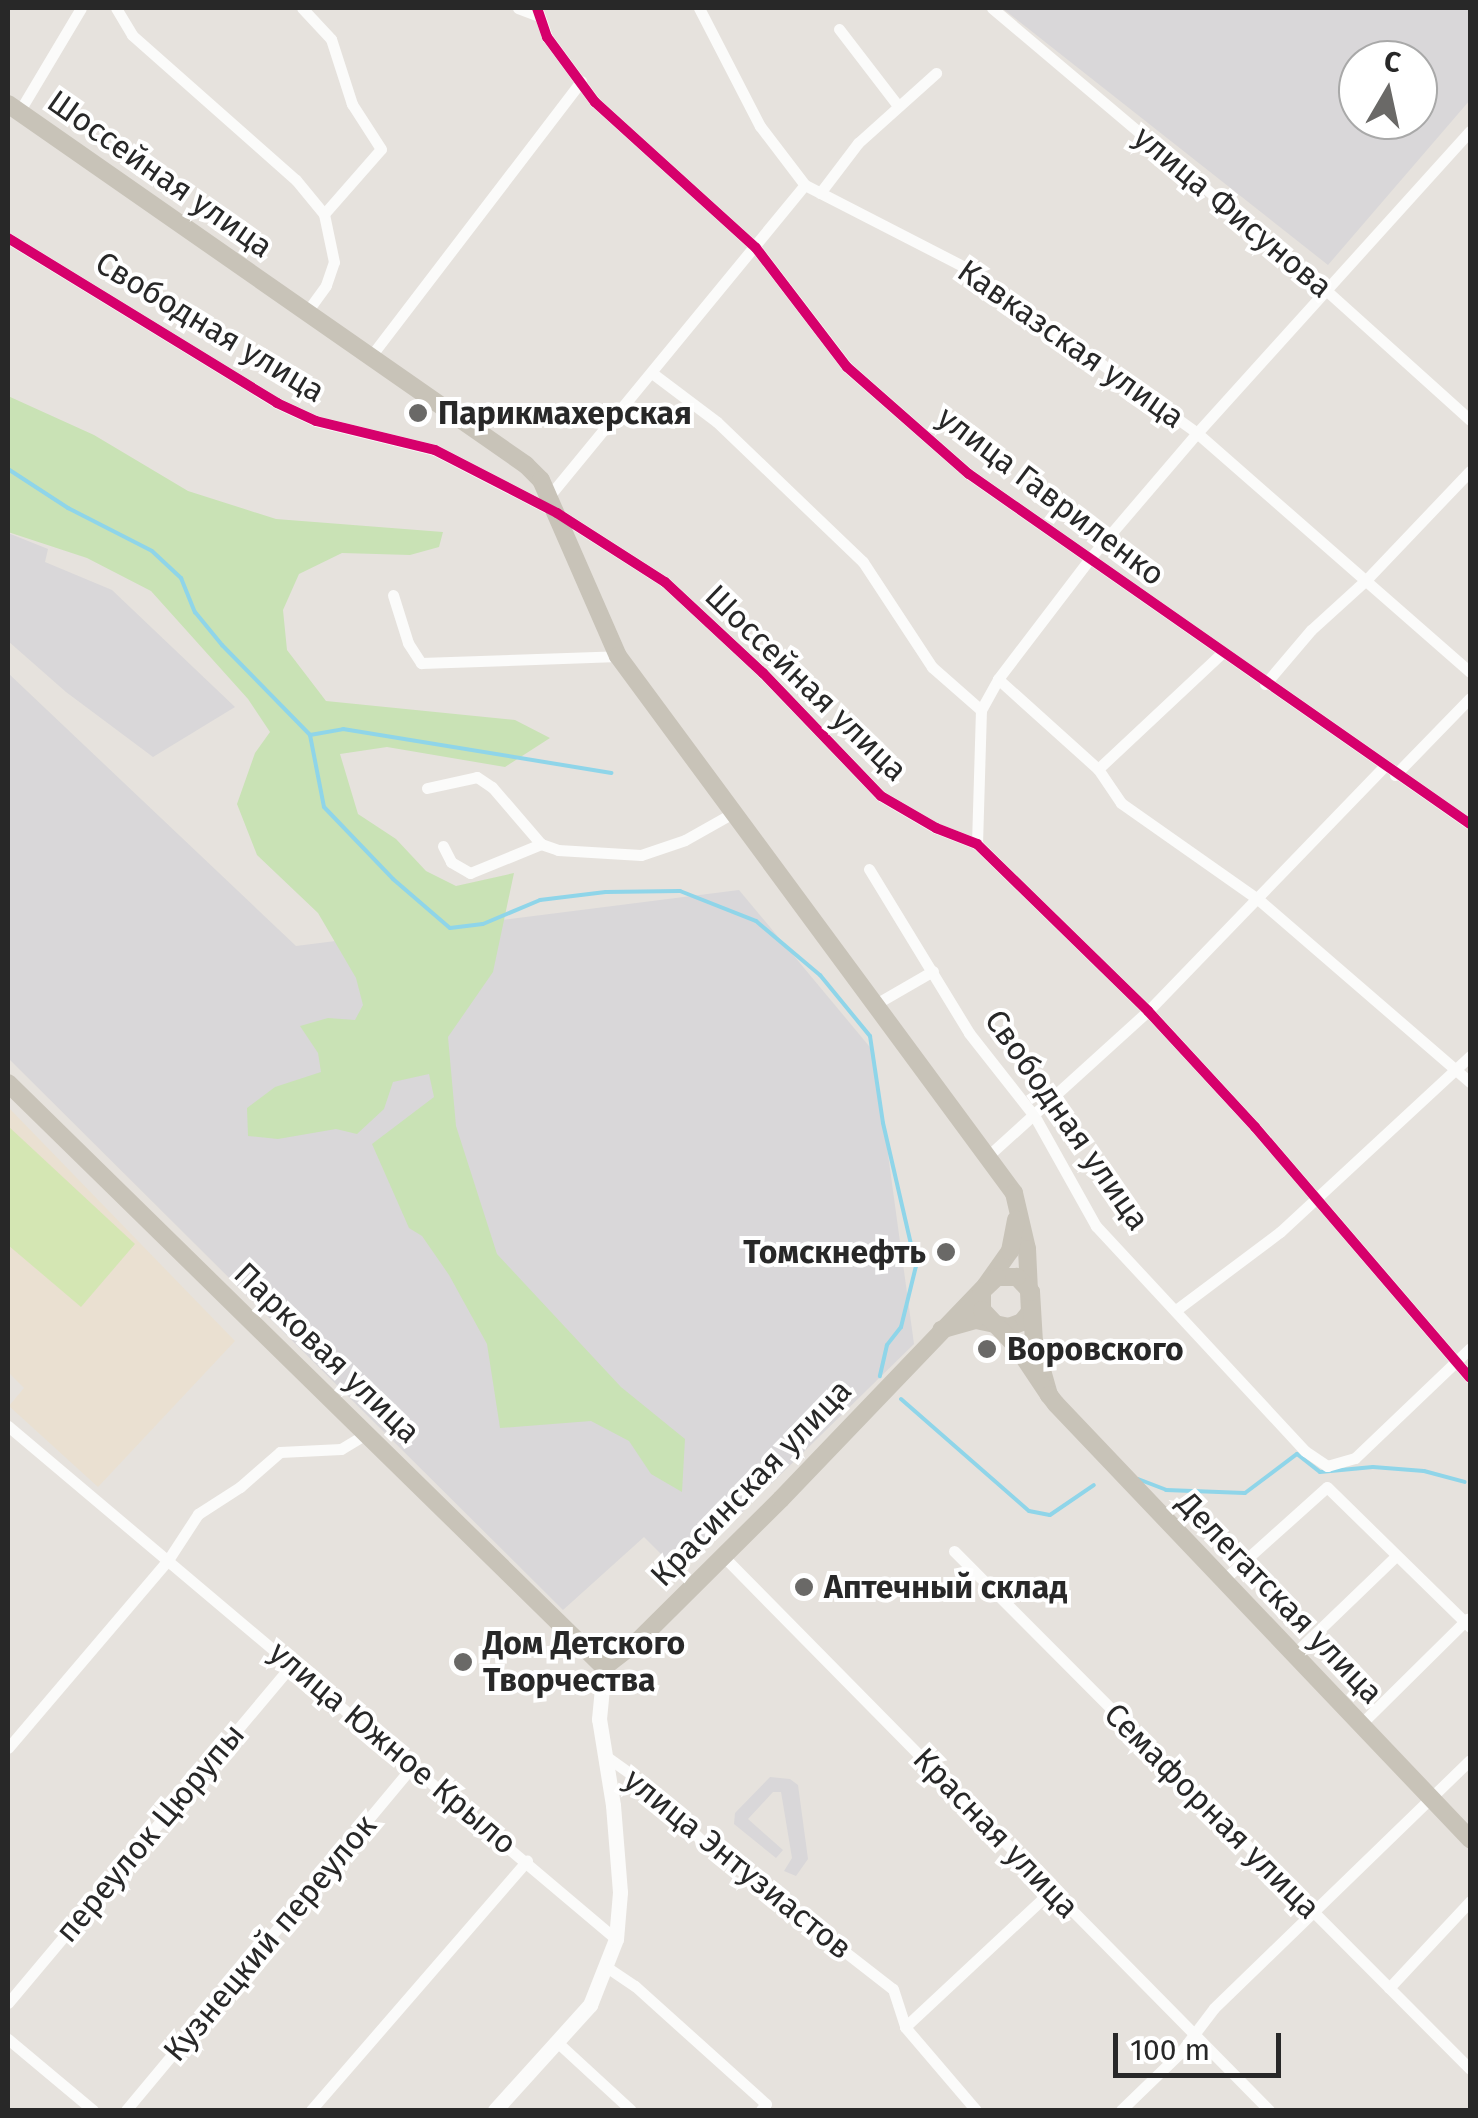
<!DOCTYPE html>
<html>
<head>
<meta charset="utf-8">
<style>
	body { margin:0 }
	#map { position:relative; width:1478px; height:2118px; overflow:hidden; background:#e6e2dd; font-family:"Fira Sans",sans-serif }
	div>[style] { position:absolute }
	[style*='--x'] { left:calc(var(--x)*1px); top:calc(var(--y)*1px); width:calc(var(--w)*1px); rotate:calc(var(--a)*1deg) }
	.industrial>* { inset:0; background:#d9d7d9 }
	.education>* { inset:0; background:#eae0d1 }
	.green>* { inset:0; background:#c9e2b5 }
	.pitch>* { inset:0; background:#d4e6b3 }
	.stream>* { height:4px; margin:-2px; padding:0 2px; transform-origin:2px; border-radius:2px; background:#8fd5e9 }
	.street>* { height:11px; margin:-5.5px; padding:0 5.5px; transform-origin:5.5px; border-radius:5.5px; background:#fbfbfa }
	.secondary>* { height:15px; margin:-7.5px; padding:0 7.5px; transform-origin:7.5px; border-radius:7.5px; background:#fbfbfa }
	.primary>* { height:18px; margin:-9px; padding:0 9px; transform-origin:9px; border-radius:9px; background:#c8c3b8 }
	.cycleway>* { height:10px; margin:-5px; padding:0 5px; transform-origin:5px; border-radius:5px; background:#d6006c }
	.dots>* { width:28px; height:28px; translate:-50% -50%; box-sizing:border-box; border:5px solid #fff; border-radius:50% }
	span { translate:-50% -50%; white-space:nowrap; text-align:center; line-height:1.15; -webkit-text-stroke:8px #fff; paint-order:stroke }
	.street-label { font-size:32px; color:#282828 }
	.poi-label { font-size:32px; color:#282828; font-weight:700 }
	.left { translate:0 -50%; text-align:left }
	.right { translate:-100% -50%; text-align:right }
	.frame { position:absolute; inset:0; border:10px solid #282828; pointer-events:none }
	.north { position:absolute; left:1338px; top:40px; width:100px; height:100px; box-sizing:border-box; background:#fff; border:2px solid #a9a9a9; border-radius:50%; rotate:9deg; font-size:28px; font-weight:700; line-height:40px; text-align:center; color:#282828 }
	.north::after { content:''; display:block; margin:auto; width:35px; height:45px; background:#6a6967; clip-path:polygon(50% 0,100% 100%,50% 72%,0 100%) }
	.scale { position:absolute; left:1113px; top:2033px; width:168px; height:45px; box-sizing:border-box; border:5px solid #282828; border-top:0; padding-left:12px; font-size:30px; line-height:35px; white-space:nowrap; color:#282828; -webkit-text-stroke:8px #fff; paint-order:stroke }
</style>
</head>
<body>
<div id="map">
	<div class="industrial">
		<i style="clip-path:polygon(evenodd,1002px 8px,1470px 8px,1470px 100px,1328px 265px,1002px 8px,1358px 60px,1418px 60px,1418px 120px,1358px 120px,1358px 60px)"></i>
		<i style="clip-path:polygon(8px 533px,48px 549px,45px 562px,112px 590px,235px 707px,153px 757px,66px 692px,8px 641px)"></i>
		<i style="clip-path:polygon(8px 673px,296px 946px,739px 890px,874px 1052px,914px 1344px,680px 1573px,644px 1537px,563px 1610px,8px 1058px)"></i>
		<i style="clip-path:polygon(770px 1777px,790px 1779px,798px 1785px,808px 1859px,796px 1876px,784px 1871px,792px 1858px,781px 1792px,773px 1792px,748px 1819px,783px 1850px,776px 1858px,734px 1824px,735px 1813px)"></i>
	</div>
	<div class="education">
		<i style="clip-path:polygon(8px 1107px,235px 1341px,98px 1487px,9px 1406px,24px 1388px,8px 1372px)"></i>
	</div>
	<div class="green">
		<i style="clip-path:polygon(8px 396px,94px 435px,188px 491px,276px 519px,443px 532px,439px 547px,410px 555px,342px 553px,299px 574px,283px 610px,287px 650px,326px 701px,515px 720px,550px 738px,505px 767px,387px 747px,340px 754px,358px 814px,396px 839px,426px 871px,456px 886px,514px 873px,493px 972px,448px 1037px,456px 1126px,497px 1254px,621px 1387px,685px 1439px,682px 1492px,651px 1474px,629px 1441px,591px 1421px,500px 1428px,487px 1344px,449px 1275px,422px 1236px,409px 1228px,372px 1144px,434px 1097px,429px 1074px,393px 1082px,384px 1109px,357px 1134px,336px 1129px,278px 1139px,248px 1136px,247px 1108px,275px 1087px,321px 1072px,318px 1053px,300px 1026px,328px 1018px,355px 1020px,363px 1005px,356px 978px,318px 913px,257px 855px,237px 804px,255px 753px,270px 732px,248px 699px,151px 591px,87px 558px,8px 532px)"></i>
	</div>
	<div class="pitch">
		<i style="clip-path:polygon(8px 1126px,135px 1244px,81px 1307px,8px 1245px)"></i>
	</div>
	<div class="stream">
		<i style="--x:8;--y:469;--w:72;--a:33"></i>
		<i style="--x:68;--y:508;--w:94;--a:27.1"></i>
		<i style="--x:152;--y:551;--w:40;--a:43"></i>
		<i style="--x:181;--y:578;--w:37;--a:68"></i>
		<i style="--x:195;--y:612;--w:43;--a:50.7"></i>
		<i style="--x:222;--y:645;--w:126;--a:45.6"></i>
		<i style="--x:310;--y:735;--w:34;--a:-10"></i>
		<i style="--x:343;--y:729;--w:272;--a:9.3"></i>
		<i style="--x:310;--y:735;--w:73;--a:79"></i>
		<i style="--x:324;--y:807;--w:100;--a:46.2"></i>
		<i style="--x:393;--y:879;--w:75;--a:40.7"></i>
		<i style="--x:450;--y:928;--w:33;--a:-7"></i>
		<i style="--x:483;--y:924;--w:62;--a:-22.8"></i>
		<i style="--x:540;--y:900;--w:66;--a:-6.9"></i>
		<i style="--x:606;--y:892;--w:74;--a:-0.8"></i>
		<i style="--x:680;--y:891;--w:82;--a:21.5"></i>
		<i style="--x:756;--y:921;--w:84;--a:40.2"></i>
		<i style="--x:820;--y:975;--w:79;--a:50.7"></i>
		<i style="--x:870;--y:1036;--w:88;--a:81.5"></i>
		<i style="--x:883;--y:1123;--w:147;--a:77"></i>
		<i style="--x:916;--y:1266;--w:63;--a:103.8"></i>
		<i style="--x:901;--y:1327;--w:23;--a:128"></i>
		<i style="--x:887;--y:1345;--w:32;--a:103"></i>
		<i style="--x:901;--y:1399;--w:170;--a:41.2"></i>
		<i style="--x:1029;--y:1511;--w:21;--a:11"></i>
		<i style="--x:1050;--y:1515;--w:53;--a:-34.3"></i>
		<i style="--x:1138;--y:1479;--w:30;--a:21"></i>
		<i style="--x:1166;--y:1490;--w:79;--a:2.2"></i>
		<i style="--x:1245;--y:1493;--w:65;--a:-36.9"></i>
		<i style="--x:1297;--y:1454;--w:29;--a:38"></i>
		<i style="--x:1320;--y:1472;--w:53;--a:-5.4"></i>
		<i style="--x:1373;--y:1467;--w:51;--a:4.5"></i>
		<i style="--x:1424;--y:1471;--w:42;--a:15"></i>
	</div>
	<div class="street">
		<i style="--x:116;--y:8;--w:31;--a:59"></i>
		<i style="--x:132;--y:35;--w:219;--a:41.5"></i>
		<i style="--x:296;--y:180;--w:44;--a:50.5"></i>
		<i style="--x:324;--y:214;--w:86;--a:-48.8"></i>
		<i style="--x:381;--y:149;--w:54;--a:-122.8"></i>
		<i style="--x:352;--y:104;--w:68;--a:-107.9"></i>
		<i style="--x:331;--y:39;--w:42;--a:-133.1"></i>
		<i style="--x:518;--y:8;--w:22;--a:21"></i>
		<i style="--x:537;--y:8;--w:31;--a:71"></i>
		<i style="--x:547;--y:37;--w:81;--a:53.6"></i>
		<i style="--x:595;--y:102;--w:217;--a:42.2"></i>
		<i style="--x:756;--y:248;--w:150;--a:52.6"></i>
		<i style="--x:847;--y:367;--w:162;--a:41.3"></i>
		<i style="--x:969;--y:474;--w:611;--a:34.94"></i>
		<i style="--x:699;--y:8;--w:133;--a:62.7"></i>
		<i style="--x:760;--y:126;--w:74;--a:52.7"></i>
		<i style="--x:805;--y:185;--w:190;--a:27.2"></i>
		<i style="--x:974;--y:272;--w:275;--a:35.8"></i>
		<i style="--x:1197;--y:433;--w:363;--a:41.2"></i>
		<i style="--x:992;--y:8;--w:440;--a:40.2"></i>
		<i style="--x:1328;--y:292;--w:191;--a:42"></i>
		<i style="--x:839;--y:29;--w:97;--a:52.5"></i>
		<i style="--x:19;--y:112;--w:121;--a:-59.2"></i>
		<i style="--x:820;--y:193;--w:63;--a:-52.8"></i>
		<i style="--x:858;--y:143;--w:105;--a:-41.9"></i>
		<i style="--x:8;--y:238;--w:316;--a:31.5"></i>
		<i style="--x:277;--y:403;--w:43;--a:24.8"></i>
		<i style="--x:316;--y:421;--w:122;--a:13.7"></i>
		<i style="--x:435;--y:450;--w:137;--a:27.3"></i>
		<i style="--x:557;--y:513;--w:128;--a:32.6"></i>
		<i style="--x:665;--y:582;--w:134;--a:42.9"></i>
		<i style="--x:763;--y:673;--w:170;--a:46.2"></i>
		<i style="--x:881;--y:796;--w:64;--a:30.2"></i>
		<i style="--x:936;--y:828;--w:44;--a:21.3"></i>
		<i style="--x:977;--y:844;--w:239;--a:44.3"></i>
		<i style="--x:1148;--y:1011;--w:158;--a:47.3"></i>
		<i style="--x:1255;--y:1127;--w:330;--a:49.4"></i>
		<i style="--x:306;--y:313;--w:34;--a:-54"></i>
		<i style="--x:326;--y:285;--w:24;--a:-71"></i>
		<i style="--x:334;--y:262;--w:49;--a:-101.8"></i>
		<i style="--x:371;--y:356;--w:346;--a:-52.6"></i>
		<i style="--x:652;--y:373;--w:81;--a:37"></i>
		<i style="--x:717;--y:422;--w:202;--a:43.8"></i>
		<i style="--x:863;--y:562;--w:126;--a:56.7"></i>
		<i style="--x:932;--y:667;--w:65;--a:41.3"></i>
		<i style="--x:550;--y:495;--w:401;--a:-50.6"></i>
		<i style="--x:393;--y:595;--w:50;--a:72.6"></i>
		<i style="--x:408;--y:643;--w:24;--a:57"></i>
		<i style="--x:421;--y:663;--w:197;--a:-2"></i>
		<i style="--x:998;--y:679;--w:135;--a:42"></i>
		<i style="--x:1098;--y:769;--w:41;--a:55.9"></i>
		<i style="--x:1121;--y:803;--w:169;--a:35.1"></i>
		<i style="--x:1259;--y:900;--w:279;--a:40.8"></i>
		<i style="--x:1265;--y:684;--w:71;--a:-49.6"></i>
		<i style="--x:1311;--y:630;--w:76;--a:-42.3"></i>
		<i style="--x:1367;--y:579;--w:149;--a:-46.4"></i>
		<i style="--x:1098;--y:769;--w:170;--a:-43.1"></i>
		<i style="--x:1395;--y:775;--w:107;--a:-45.8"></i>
		<i style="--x:427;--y:788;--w:51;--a:-12.4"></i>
		<i style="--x:477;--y:777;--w:18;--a:34"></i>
		<i style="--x:492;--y:787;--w:75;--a:49.3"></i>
		<i style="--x:541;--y:844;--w:18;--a:19"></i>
		<i style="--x:558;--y:850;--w:83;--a:3.4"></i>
		<i style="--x:641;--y:855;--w:46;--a:-18.8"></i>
		<i style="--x:685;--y:840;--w:55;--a:-29.4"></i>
		<i style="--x:977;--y:844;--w:134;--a:-88.3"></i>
		<i style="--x:981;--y:710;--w:35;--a:-61"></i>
		<i style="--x:998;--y:679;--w:153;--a:-52.7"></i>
		<i style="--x:1091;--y:557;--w:163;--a:-49.5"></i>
		<i style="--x:1197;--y:433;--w:407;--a:-47.9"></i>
		<i style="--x:443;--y:846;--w:18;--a:63"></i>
		<i style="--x:451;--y:862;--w:22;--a:30"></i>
		<i style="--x:470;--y:873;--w:77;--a:-22.2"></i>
		<i style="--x:869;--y:869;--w:192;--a:58.6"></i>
		<i style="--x:969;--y:1033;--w:107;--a:51.8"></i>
		<i style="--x:1035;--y:1117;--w:125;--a:60.8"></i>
		<i style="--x:1096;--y:1226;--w:307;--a:47.1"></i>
		<i style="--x:1305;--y:1451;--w:27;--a:34"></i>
		<i style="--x:1327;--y:1466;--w:29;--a:-16"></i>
		<i style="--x:1355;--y:1458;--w:159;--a:-43.7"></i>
		<i style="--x:874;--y:1005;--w:68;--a:-30"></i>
		<i style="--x:989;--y:1155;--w:215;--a:-42.2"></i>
		<i style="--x:1148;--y:1011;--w:339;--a:-46"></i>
		<i style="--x:1176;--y:1310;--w:130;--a:-36.9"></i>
		<i style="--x:1280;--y:1232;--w:259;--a:-42.8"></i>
		<i style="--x:8;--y:1426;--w:796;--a:40.16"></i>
		<i style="--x:954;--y:1551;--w:731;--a:45.11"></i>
		<i style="--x:723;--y:1556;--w:778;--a:45.42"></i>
		<i style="--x:1221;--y:1582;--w:142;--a:-41.9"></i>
		<i style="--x:1327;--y:1487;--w:200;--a:44.4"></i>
		<i style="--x:1292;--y:1656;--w:143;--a:-43.9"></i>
		<i style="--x:1360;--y:1725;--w:151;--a:-44.7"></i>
		<i style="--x:8;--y:1748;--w:247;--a:-49.6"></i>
		<i style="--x:168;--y:1560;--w:55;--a:-56.9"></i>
		<i style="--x:198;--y:1514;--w:50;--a:-32.7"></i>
		<i style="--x:240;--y:1487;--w:53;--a:-41.2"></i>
		<i style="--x:280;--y:1452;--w:61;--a:-2.8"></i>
		<i style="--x:341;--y:1449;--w:29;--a:-31"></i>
		<i style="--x:607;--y:1757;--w:43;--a:35.5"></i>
		<i style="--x:642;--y:1782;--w:81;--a:44.5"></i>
		<i style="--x:700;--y:1839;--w:244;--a:37.9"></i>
		<i style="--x:893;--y:1989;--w:40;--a:72"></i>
		<i style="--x:905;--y:2027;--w:109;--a:49.5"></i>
		<i style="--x:608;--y:1968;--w:32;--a:34"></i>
		<i style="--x:635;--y:1986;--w:176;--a:42"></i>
		<i style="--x:766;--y:2104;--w:8;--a:130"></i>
		<i style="--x:1389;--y:1988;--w:119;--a:-47"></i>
		<i style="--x:8;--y:2003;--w:442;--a:-50"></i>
		<i style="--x:905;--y:2027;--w:201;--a:-43"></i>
		<i style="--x:8;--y:2039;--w:111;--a:39.9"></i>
		<i style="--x:557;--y:2042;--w:100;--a:42.6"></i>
		<i style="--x:126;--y:2110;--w:449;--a:-50.2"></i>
		<i style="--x:311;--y:2110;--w:330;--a:-49.1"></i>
		<i style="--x:1121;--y:2110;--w:82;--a:-44"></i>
		<i style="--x:1180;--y:2053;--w:56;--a:-52.9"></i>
		<i style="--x:1214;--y:2008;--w:356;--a:-44.1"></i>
	</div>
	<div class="secondary">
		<i style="--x:495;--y:2110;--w:142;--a:-47.9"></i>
		<i style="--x:590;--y:2005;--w:71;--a:-68.5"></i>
		<i style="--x:616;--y:1939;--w:47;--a:-85.1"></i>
		<i style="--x:620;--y:1892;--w:87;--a:-94.6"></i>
		<i style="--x:613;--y:1805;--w:87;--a:-99.2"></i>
		<i style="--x:599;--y:1719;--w:52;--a:-84.5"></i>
	</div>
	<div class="primary">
		<i style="--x:8;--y:104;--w:631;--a:34.87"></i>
		<i style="--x:526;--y:465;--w:21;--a:45"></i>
		<i style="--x:541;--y:480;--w:192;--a:66.4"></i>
		<i style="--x:618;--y:656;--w:667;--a:53.59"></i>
		<i style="--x:1014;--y:1193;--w:57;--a:76.9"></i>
		<i style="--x:1027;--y:1249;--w:63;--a:87.3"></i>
		<i style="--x:1030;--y:1312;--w:13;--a:129"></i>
		<i style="--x:1022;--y:1322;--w:14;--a:159"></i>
		<i style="--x:1009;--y:1327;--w:35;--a:-168"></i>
		<i style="--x:975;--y:1320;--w:35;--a:164"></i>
		<i style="--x:8;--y:1083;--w:834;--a:44.42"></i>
		<i style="--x:604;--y:1667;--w:44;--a:-37.6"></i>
		<i style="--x:639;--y:1640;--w:200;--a:-44.8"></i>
		<i style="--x:781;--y:1499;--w:296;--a:-46.2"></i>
		<i style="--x:986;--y:1285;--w:42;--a:-54.8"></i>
		<i style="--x:1010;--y:1251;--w:32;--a:-79"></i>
		<i style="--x:1049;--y:1395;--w:55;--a:-105.8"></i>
		<i style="--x:1034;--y:1342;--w:50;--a:-93.4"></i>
		<i style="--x:1031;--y:1292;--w:21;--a:-133"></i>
		<i style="--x:1017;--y:1277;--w:20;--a:180"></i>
		<i style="--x:997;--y:1277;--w:21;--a:137"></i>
		<i style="--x:982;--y:1291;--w:19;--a:90"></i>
		<i style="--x:982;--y:1310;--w:51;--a:46.6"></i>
		<i style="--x:1017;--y:1347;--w:58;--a:56.3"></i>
		<i style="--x:1049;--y:1395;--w:11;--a:52"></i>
		<i style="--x:1056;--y:1404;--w:601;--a:46.42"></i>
	</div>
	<div class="cycleway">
		<i style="--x:537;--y:8;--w:31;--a:71"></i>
		<i style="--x:547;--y:37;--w:81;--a:53.6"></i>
		<i style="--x:595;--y:102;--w:217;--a:42.2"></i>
		<i style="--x:756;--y:248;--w:150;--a:52.6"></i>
		<i style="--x:847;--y:367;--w:162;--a:41.3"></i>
		<i style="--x:969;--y:474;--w:611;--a:34.94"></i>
		<i style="--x:8;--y:238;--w:316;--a:31.5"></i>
		<i style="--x:277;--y:403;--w:43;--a:24.8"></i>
		<i style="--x:316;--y:421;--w:122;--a:13.7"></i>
		<i style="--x:435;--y:450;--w:137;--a:27.3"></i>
		<i style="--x:557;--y:513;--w:128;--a:32.6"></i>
		<i style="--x:665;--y:582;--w:134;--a:42.9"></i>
		<i style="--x:763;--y:673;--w:170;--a:46.2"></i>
		<i style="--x:881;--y:796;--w:64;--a:30.2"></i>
		<i style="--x:936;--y:828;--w:44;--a:21.3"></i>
		<i style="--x:977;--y:844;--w:239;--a:44.3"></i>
		<i style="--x:1148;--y:1011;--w:158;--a:47.3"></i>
		<i style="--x:1255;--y:1127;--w:330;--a:49.4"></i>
	</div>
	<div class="dots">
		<i style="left:418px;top:413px;background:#6a6967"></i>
		<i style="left:946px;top:1252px;background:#6a6967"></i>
		<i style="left:987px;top:1349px;background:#6a6967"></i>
		<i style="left:804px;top:1587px;background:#6a6967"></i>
		<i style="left:463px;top:1662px;background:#6a6967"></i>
	</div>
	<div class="street-label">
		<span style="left:160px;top:174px;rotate:35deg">Шоссейная улица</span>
		<span style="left:1233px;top:212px;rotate:40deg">улица Фисунова</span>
		<span style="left:210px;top:327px;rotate:31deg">Свободная улица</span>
		<span style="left:1071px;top:344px;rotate:35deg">Кавказская улица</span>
		<span style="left:1051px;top:496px;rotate:37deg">улица Гавриленко</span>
		<span style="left:806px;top:683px;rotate:44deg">Шоссейная улица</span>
		<span style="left:1067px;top:1120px;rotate:55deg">Свободная улица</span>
		<span style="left:327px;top:1353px;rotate:44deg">Парковая улица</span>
		<span style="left:751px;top:1483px;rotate:-46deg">Красинская улица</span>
		<span style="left:1280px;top:1598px;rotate:46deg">Делегатская улица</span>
		<span style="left:393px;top:1748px;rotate:40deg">улица Южное Крыло</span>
		<span style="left:1212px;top:1811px;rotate:45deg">Семафорная улица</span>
		<span style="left:150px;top:1833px;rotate:-50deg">переулок Цюрупы</span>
		<span style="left:996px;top:1833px;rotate:46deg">Красная улица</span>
		<span style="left:738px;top:1864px;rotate:39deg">улица Энтузиастов</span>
		<span style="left:270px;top:1938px;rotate:-50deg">Кузнецкий переулок</span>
	</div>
	<div class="poi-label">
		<span class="left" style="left:438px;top:413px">Парикмахерская</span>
		<span class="right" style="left:926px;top:1252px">Томскнефть</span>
		<span class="left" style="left:1007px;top:1349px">Воровского</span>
		<span class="left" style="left:824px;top:1587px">Аптечный склад</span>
		<span class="left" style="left:483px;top:1662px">Дом Детского<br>Творчества</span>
	</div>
	<div class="frame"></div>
	<div class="north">С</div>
	<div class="scale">100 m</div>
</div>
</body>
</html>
